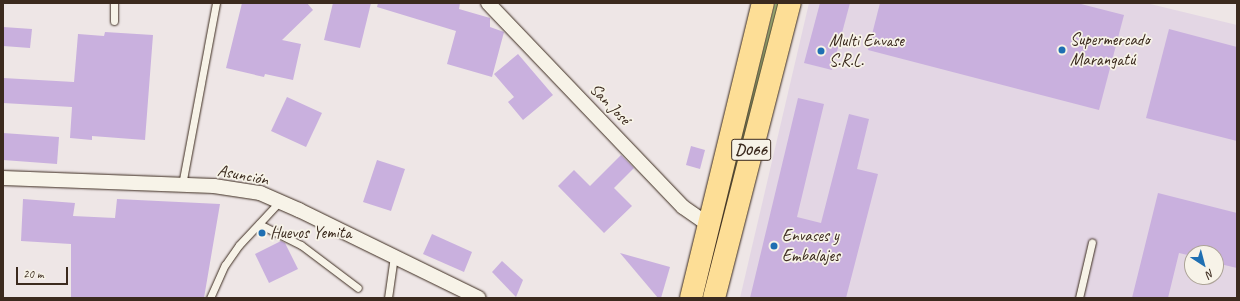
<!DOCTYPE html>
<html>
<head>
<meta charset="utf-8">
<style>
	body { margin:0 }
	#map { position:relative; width:1240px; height:301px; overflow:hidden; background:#eee6e6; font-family:Caveat,sans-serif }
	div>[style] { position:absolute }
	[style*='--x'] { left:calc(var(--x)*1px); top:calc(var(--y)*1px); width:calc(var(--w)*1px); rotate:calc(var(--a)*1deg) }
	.built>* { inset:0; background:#e3d6e4 }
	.green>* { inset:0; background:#bddc95 }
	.building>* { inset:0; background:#c9b0de }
	.roads { filter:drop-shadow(0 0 1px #3b2a1e) drop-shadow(0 0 1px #3b2a1e) }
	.service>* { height:7px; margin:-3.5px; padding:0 3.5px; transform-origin:3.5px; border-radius:3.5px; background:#f7f3e8 }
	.minor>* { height:14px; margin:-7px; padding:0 7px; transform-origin:7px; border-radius:7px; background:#f7f3e8 }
	.trunk>* { height:22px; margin:-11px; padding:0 11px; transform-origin:11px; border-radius:11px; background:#fdde96 }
	.dots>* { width:11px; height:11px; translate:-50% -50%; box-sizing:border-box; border:2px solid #f7f3e8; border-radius:50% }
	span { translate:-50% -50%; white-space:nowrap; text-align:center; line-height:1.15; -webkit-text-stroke:3.5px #f7f3e8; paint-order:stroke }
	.shield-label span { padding:1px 3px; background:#f7f3e8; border:1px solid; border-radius:3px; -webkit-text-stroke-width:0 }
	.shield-label { font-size:16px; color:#3b2a1e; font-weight:700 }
	.poi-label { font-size:17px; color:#3b2a1e }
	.left { translate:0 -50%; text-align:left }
	.street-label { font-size:17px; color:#3b2a1e }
	.frame { position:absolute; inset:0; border:4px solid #3b2a1e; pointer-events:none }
	.north { position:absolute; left:1184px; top:245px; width:40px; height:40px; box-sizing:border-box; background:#f7f3e8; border:1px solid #aca397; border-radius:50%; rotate:144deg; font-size:11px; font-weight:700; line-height:16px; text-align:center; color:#3b2a1e }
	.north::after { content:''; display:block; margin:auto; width:14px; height:18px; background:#1f6fb2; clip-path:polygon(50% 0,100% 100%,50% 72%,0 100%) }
	.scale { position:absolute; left:16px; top:267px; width:52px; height:18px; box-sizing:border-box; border:2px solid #3b2a1e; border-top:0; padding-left:5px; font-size:12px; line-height:14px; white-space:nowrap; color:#3b2a1e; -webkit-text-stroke:3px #f7f3e8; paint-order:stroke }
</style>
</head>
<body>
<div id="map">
	<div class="built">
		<i style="clip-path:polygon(evenodd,809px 3px,1146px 3px,1237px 25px,1237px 298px,740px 298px,809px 3px,1192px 253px,1216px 253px,1216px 277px,1192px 277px,1192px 253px)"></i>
	</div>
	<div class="green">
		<i style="clip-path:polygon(775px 3px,779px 3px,704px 298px,701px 298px)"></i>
	</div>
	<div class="building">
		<i style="clip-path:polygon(242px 3px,307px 3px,313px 10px,282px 40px,301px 44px,293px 80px,265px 74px,264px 77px,226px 68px)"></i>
		<i style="clip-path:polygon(333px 3px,371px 3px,360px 48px,324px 40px)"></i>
		<i style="clip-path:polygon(378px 3px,460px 3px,459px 9px,490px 18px,490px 27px,504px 32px,492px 77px,447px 64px,456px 31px,377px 7px)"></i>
		<i style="clip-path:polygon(820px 3px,850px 3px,832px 70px,804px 63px)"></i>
		<i style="clip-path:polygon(880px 3px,1077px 3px,1124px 15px,1099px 110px,868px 50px)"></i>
		<i style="clip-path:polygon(3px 27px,32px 29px,30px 48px,3px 46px)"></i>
		<i style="clip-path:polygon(1169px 29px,1237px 47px,1237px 141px,1146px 118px)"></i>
		<i style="clip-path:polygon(105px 32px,153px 35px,145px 140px,92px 136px,92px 140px,70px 138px,72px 107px,3px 103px,3px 78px,74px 82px,78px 34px,104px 36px)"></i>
		<i style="clip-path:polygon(518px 54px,553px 95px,523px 120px,508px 102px,514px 97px,494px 74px)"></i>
		<i style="clip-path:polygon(287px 97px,322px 113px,306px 147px,271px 131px)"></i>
		<i style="clip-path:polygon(798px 98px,824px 104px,797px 217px,821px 223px,849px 114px,869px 119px,857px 169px,878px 174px,846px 298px,750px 298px)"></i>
		<i style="clip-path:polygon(3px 133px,59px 137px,57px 164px,3px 160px)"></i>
		<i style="clip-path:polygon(691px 146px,705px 150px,700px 169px,686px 165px)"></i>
		<i style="clip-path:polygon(621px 155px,634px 168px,614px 188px,632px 206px,604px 233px,558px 186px,574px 170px,590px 186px)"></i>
		<i style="clip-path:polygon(377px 160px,405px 169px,391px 211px,363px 202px)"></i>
		<i style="clip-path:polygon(1158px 193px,1237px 213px,1237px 268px,1216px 263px,1216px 253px,1192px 253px,1192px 256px,1179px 253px,1168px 298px,1132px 298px)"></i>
		<i style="clip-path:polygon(23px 199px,75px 203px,73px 216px,115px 218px,117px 199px,220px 204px,204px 298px,71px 298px,71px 244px,21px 241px)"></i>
		<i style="clip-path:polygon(432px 234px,472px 252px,464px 272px,423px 254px)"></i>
		<i style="clip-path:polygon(281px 241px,285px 243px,298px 269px,269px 283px,255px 254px)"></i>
		<i style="clip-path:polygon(620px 253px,670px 267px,661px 298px,658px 298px)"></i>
		<i style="clip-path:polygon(502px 261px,523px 280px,516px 297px,492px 272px)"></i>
	</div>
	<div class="roads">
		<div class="service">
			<i style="--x:114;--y:3;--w:18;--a:90"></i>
			<i style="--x:182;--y:185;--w:185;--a:-79.4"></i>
			<i style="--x:259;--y:224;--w:47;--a:26.6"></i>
			<i style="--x:301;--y:245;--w:71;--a:37"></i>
			<i style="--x:210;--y:298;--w:36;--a:-66"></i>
			<i style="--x:225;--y:265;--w:24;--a:-55"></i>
			<i style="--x:239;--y:245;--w:60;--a:-47"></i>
			<i style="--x:388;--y:298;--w:42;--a:-81.9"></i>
			<i style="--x:1079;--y:298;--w:57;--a:-76.9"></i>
		</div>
		<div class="minor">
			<i style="--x:488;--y:3;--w:282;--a:46.3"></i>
			<i style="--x:683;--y:207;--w:32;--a:35"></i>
			<i style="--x:3;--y:178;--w:211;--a:2.2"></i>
			<i style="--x:214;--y:186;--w:47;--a:8.7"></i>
			<i style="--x:260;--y:193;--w:43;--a:23.6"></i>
			<i style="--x:299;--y:210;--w:200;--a:26.1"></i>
		</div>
		<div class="trunk">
			<i style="--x:691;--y:298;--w:304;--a:-76.3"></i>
			<i style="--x:714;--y:298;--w:305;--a:-75.6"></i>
		</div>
	</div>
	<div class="dots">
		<i style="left:1062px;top:50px;background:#1f6fb2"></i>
		<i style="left:821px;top:51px;background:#1f6fb2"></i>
		<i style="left:262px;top:233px;background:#1f6fb2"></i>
		<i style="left:774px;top:246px;background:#1f6fb2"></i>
	</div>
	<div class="shield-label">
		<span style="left:751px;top:150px">D066</span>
	</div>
	<div class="poi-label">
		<span class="left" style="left:1070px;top:50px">Supermercado<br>Marangatú</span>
		<span class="left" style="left:829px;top:51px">Multi Envase<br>S.R.L.</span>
		<span class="left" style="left:270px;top:233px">Huevos Yemita</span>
		<span class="left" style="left:782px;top:246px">Envases y<br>Embalajes</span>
	</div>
	<div class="street-label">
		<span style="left:610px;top:104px;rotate:46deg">San José</span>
		<span style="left:243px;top:175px;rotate:11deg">Asunción</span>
	</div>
	<div class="frame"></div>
	<div class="north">N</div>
	<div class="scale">20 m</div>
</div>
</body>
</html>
